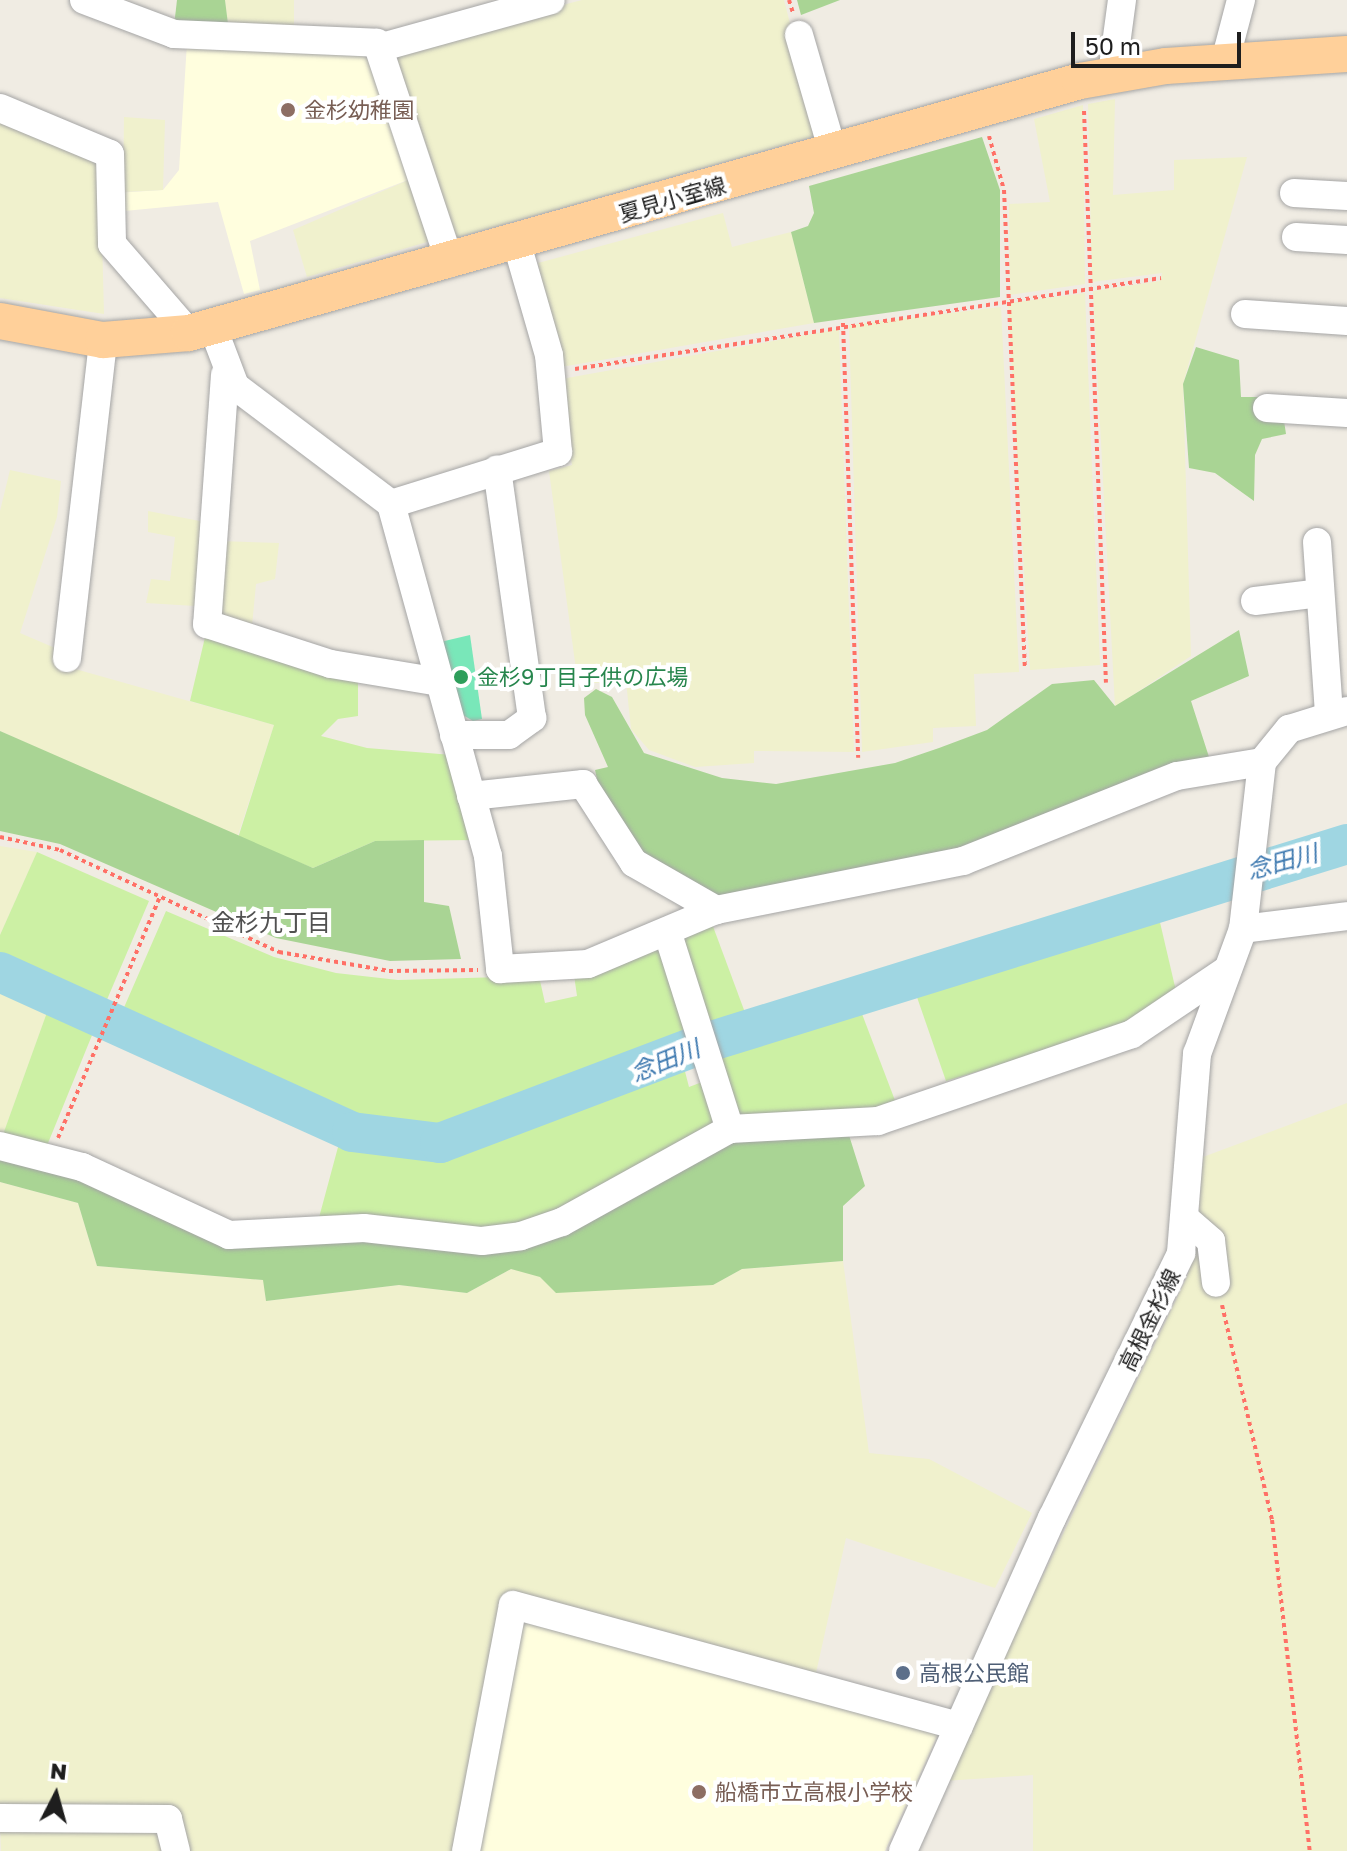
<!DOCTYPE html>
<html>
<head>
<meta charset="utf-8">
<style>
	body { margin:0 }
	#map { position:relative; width:1347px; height:1851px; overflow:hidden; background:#f0ece3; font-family:"Golos Text","Noto Sans JP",sans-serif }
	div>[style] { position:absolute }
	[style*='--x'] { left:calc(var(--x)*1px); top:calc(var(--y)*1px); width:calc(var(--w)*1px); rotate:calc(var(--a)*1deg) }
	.education>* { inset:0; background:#fffede }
	.farmland>* { inset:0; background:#f0f1cd }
	.grass>* { inset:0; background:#ccf0a4 }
	.forest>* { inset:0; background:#a9d494 }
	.pitch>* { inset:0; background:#79e7b9 }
	.river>* { height:40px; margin:-20px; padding:0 20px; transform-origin:20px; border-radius:20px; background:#9fd6e2 }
	.path>* { height:4px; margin-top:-2px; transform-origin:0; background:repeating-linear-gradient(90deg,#ff7066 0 4px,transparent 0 8px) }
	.roads { filter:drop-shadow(0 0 2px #a5a5a5) drop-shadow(0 0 2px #a5a5a5) }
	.minor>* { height:28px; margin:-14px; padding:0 14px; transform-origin:14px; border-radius:14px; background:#fff }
	.major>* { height:36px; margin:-18px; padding:0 18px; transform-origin:18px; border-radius:18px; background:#ffd09a }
	.dots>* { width:22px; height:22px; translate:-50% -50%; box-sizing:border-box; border:4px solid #fff; border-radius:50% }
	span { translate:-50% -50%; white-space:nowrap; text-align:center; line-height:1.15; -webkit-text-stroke:8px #fff; paint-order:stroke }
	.education-label { font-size:22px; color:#785e54 }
	.left { translate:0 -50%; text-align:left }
	.street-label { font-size:22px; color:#1e1e1e }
	.leisure-label { font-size:22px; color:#27864d }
	.service-label { font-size:22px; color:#4e5e75 }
	.water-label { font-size:24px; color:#3f7ab0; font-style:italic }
	.neighbourhood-label { font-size:24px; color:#515151 }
	.north { position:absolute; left:16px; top:1755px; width:80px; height:80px; -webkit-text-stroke:6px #fff; paint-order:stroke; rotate:6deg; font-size:22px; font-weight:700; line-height:32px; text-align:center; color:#1e1e1e }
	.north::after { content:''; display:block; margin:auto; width:28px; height:36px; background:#1e1e1e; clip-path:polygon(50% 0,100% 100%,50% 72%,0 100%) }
	.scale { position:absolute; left:1071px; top:32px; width:170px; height:36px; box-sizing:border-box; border:4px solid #1e1e1e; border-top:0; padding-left:10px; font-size:24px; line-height:28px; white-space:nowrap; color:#1e1e1e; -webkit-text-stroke:6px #fff; paint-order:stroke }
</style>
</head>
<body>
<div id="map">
	<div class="education">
		<i style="clip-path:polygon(187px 43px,372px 47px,413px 178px,250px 241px,260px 290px,244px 294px,218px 202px,114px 212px,115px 193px,163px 190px,179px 170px)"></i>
		<i style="clip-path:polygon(521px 1618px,939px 1732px,885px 1851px,474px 1851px)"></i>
	</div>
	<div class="farmland">
		<i style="clip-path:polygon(225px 0,294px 0,294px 30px,228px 24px)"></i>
		<i style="clip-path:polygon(582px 0,784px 0,819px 135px,451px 239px,394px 49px)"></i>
		<i style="clip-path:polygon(1115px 99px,1113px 195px,1174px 190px,1174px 160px,1247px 157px,1183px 384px,1191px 656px,1115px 707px,1093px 291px,1160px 281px,1162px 273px,1092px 282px,1088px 104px)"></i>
		<i style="clip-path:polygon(1083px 105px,1085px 284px,1010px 295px,1009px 204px,1050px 202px,1034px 119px)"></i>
		<i style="clip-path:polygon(0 116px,100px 161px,104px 314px,0 298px)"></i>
		<i style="clip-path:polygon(124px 117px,165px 120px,163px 190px,123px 192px)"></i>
		<i style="clip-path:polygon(413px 178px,434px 240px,307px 277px,293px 230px)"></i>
		<i style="clip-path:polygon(723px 213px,732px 247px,791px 232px,814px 323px,561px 367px,538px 263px)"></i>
		<i style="clip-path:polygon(1085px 293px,1100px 665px,1030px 670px,1008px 303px)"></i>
		<i style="clip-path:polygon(1001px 307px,1019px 672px,974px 674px,976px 726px,933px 728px,933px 742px,862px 752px,849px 325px)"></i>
		<i style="clip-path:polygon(839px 329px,854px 752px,754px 751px,754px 763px,695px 767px,649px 750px,631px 729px,626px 681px,578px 684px,549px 471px,572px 465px,556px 380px)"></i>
		<i style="clip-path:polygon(10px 470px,61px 481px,57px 517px,20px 633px,62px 651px,61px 665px,274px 725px,237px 838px,0 731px,0 511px)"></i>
		<i style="clip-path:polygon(148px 511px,205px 522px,195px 606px,146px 603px,151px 579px,170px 581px,175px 537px,148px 532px)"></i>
		<i style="clip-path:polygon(219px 541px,279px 543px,275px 579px,256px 584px,252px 626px,215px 615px)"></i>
		<i style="clip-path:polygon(0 846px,37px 852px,0 935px)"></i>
		<i style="clip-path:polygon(0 980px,50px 1004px,1px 1140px,0 1140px)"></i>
		<i style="clip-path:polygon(1347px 1103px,1347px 1851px,1033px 1851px,1033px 1775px,944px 1781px,1186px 1279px,1196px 1252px,1203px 1157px)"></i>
		<i style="clip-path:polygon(0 1182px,78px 1203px,97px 1266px,264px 1280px,266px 1301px,399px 1285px,467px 1293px,511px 1269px,713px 1285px,742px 1269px,843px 1261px,869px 1453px,929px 1459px,1032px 1513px,995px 1588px,846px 1538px,814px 1682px,509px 1598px,460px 1851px,183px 1851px,173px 1812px,0 1813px)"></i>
		<i style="clip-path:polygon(0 1823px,163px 1826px,170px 1851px,1px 1851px)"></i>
	</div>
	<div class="grass">
		<i style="clip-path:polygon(206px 633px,358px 676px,358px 716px,338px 719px,321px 736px,367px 748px,452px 755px,476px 840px,375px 841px,313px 868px,238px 838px,274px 725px,190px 701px)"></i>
		<i style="clip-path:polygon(37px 852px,149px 901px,103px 1009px,0 963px,0 935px)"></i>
		<i style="clip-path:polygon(1152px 888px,1176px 991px,1134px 1024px,946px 1081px,909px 974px)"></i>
		<i style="clip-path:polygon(166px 911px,274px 957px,336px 973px,398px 980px,539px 976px,545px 1003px,577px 996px,574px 975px,658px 947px,698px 1037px,444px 1134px,353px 1126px,119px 1019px)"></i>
		<i style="clip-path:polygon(711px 921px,747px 1018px,710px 1031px,681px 935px)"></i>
		<i style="clip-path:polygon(854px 993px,896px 1103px,872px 1115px,739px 1122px,714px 1050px)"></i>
		<i style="clip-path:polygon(50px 1004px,97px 1023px,44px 1153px,1px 1140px)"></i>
		<i style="clip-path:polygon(681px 1056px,689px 1087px,710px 1079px,725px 1124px,522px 1228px,317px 1225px,341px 1136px,451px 1149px)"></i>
	</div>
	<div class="forest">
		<i style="clip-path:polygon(177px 0,225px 0,228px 24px,174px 26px)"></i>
		<i style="clip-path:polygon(797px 0,840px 0,801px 15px)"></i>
		<i style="clip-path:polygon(982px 137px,1000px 190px,1000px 297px,814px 323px,791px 232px,808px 226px,814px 213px,809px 186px)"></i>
		<i style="clip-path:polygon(1196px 347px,1239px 360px,1241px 397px,1260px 397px,1283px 414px,1286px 434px,1262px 439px,1255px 455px,1254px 501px,1215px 473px,1189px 468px,1183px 384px)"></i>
		<i style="clip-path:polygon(1239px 630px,1249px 676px,1191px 701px,1209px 757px,1002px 842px,715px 902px,637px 855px,603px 806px,595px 770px,608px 767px,585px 715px,584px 698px,596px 689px,612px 697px,644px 753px,722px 778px,776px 784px,895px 763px,939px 748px,987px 730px,1052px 684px,1094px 680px,1115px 706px)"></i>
		<i style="clip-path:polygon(0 731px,313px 868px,375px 841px,424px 840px,424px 902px,449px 906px,461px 959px,390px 961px,276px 938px,60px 844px,0 831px)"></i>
		<i style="clip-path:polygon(848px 1132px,865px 1186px,843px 1206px,843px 1261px,742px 1269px,713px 1285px,556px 1293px,540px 1277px,511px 1269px,467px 1293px,399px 1285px,266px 1301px,263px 1280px,97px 1266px,78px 1203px,0 1182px,0 1152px,81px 1173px,188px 1225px,481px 1245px,732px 1134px)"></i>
	</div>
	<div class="pitch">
		<i style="clip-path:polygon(470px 635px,482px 719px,473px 721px,458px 712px,436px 643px)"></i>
	</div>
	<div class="river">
		<i style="--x:0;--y:972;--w:387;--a:24.4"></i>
		<i style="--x:352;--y:1132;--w:89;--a:7.1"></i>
		<i style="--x:440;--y:1143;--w:280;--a:-20.7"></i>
		<i style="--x:702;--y:1044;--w:675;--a:-17.23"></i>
	</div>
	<div class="path">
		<i style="--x:789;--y:0;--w:14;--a:73"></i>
		<i style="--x:1084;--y:111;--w:572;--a:87.8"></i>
		<i style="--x:989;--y:136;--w:56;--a:74.5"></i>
		<i style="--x:1004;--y:190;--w:477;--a:87.5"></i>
		<i style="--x:843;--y:323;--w:435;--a:88"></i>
		<i style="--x:575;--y:369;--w:593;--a:-8.83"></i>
		<i style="--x:0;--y:837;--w:61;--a:12.2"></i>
		<i style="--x:60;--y:850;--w:242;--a:25"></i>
		<i style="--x:279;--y:952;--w:112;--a:9.8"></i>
		<i style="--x:389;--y:971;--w:89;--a:-0.6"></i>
		<i style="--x:58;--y:1138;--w:262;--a:-67.1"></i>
		<i style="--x:1222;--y:1305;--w:221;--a:76.9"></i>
		<i style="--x:1272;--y:1520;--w:333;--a:83.5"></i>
	</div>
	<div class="roads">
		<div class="minor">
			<i style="--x:84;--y:0;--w:96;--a:20.7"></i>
			<i style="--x:174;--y:34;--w:203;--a:2.5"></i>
			<i style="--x:377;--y:43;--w:232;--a:71.6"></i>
			<i style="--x:799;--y:35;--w:122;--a:73.8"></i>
			<i style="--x:382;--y:47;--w:175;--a:-15.5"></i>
			<i style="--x:1225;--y:61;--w:63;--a:-75.3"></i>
			<i style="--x:1112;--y:74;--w:75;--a:-82.3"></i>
			<i style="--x:0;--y:108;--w:119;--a:22.7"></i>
			<i style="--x:110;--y:154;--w:90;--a:88.7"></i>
			<i style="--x:112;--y:244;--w:118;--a:49.1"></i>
			<i style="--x:1294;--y:193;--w:53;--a:3.2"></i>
			<i style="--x:1296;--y:237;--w:51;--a:3.4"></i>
			<i style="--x:1245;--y:314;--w:102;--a:3.9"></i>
			<i style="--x:213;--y:328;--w:62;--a:69.2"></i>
			<i style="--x:235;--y:386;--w:196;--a:37.1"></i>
			<i style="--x:391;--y:504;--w:365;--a:74.6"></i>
			<i style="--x:488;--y:856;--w:114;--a:83.9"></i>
			<i style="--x:500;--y:969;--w:88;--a:-3.3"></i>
			<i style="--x:588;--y:964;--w:139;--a:-22.9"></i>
			<i style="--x:716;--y:910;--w:252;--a:-11.2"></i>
			<i style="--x:963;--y:861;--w:230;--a:-21.7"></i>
			<i style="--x:1177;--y:776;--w:86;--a:-9.4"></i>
			<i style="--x:225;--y:375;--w:250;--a:94.1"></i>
			<i style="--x:207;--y:624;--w:130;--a:17.9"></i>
			<i style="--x:331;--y:664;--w:110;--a:9.4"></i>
			<i style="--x:1267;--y:408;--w:80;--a:3.6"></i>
			<i style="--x:391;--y:504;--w:175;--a:-17.3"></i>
			<i style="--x:558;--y:452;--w:97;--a:-95.3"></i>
			<i style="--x:549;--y:355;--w:116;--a:-106.1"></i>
			<i style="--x:1317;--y:542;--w:172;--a:86"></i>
			<i style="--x:1255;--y:601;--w:65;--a:-7"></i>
			<i style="--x:67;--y:658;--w:320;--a:-83.5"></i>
			<i style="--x:454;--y:735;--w:55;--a:0"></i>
			<i style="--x:509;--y:735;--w:29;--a:-36"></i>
			<i style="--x:532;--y:718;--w:251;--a:-98"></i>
			<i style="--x:471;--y:796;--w:113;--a:-6.1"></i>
			<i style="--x:583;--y:784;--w:94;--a:57.2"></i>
			<i style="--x:634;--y:863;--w:95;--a:29.8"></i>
			<i style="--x:1243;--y:929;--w:105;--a:-7.1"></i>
			<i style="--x:668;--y:934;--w:205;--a:72.4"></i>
			<i style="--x:0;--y:1146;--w:85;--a:14.4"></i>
			<i style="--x:82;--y:1167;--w:162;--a:24.8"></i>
			<i style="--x:229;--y:1235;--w:135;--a:-3"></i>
			<i style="--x:364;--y:1228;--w:119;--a:6.3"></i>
			<i style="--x:482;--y:1241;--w:39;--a:-7"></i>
			<i style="--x:521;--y:1236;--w:43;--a:-18.9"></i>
			<i style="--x:562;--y:1222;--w:192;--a:-29"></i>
			<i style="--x:730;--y:1129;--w:148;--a:-3.1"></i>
			<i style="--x:878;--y:1121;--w:268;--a:-18.9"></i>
			<i style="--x:1132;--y:1034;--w:111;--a:-34"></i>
			<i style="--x:1187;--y:1220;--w:32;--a:41"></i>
			<i style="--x:1211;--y:1241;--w:42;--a:83.2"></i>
			<i style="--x:0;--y:1818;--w:168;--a:0.3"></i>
			<i style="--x:168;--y:1819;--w:33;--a:76"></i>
			<i style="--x:466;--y:1851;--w:250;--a:-79.2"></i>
			<i style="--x:513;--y:1605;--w:462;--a:15.2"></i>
			<i style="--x:903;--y:1851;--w:365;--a:-65.9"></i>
			<i style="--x:1052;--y:1518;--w:295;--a:-64"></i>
			<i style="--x:1181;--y:1253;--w:200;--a:-85.4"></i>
			<i style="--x:1197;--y:1054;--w:133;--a:-69.8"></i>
			<i style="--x:1243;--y:929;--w:168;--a:-83.5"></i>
			<i style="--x:1262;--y:762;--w:43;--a:-50.7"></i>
			<i style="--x:1289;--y:729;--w:61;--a:-17.2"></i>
		</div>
		<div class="major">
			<i style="--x:0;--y:321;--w:105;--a:10.5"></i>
			<i style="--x:103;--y:340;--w:86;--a:-4.7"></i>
			<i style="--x:189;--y:333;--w:926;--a:-15.79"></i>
			<i style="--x:1080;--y:81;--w:87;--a:-9.9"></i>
			<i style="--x:1166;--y:66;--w:181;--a:-3.8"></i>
		</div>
	</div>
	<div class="dots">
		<i style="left:288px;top:110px;background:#8d6e63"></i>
		<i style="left:461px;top:677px;background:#2e9e5b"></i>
		<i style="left:903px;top:1673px;background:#5c6f8a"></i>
		<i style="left:699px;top:1792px;background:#8d6e63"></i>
	</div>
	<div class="education-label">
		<span class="left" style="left:304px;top:110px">金杉幼稚園</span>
		<span class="left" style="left:715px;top:1792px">船橋市立高根小学校</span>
	</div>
	<div class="street-label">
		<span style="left:672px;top:199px;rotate:-16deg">夏見小室線</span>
		<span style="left:1149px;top:1320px;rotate:-64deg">高根金杉線</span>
	</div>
	<div class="leisure-label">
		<span class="left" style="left:477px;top:677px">金杉9丁目子供の広場</span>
	</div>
	<div class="service-label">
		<span class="left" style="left:919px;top:1673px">高根公民館</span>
	</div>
	<div class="water-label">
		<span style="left:1282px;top:861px;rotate:-15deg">念田川</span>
		<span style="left:665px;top:1060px;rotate:-22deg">念田川</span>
	</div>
	<div class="neighbourhood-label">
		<span style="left:271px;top:922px">金杉九丁目</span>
	</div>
	<div class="north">N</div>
	<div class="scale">50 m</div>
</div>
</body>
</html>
